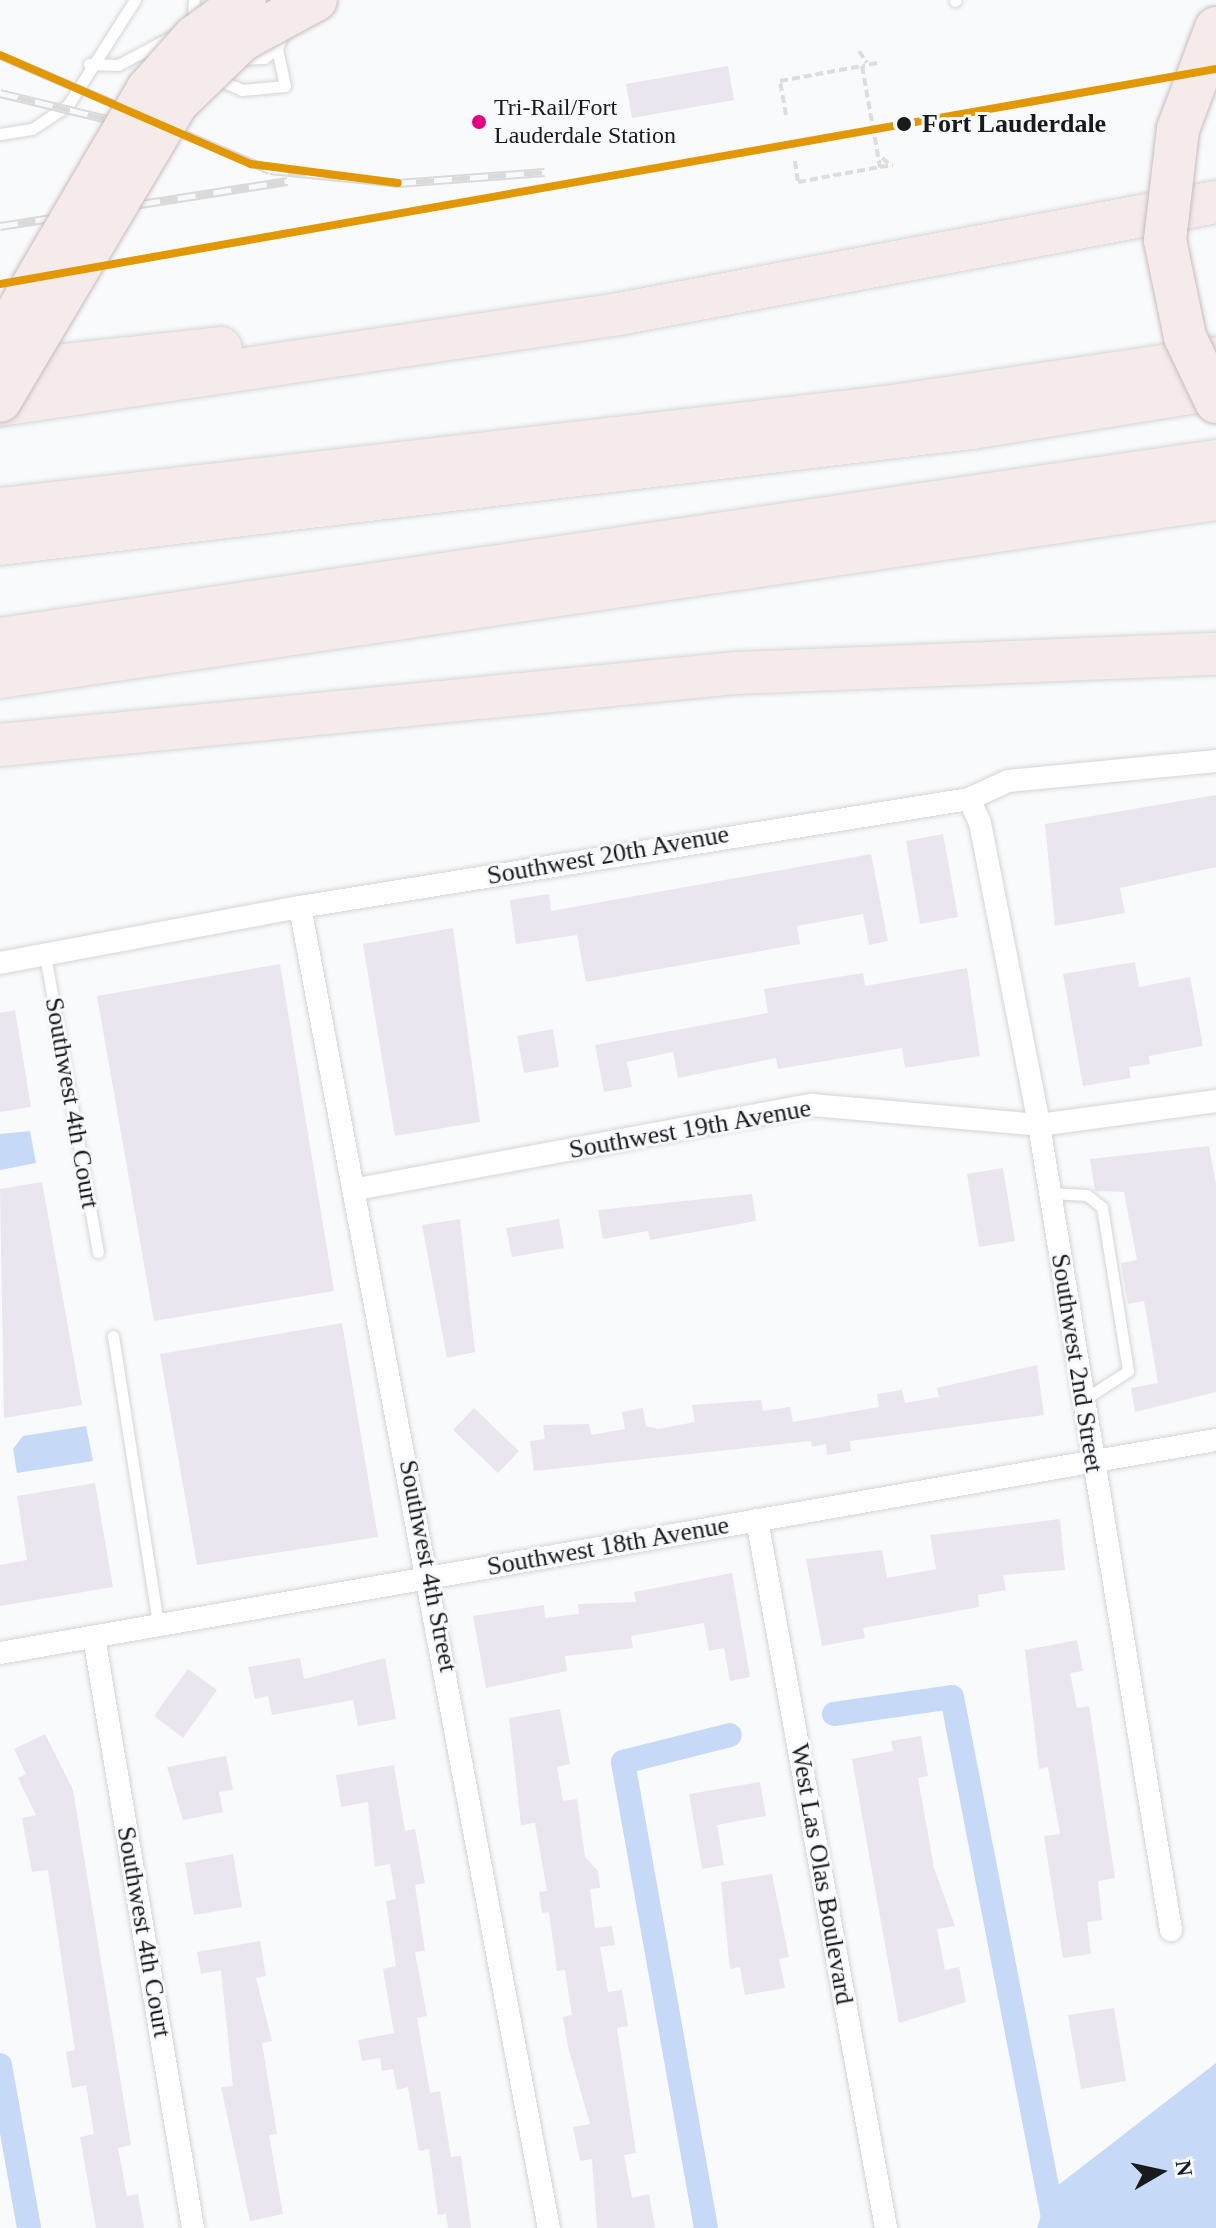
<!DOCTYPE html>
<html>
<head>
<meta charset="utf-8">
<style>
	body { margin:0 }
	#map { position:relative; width:1216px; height:2228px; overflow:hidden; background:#f9fafc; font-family:Georgia,serif }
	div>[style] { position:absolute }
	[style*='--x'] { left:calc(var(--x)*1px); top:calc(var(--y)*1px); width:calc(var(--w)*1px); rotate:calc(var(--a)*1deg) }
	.water>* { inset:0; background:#c6d9f7 }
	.canal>* { height:24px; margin:-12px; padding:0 12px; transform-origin:12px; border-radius:12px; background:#c6d9f7 }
	.building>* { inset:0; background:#ebe5f0 }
	.path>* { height:4px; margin-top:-2px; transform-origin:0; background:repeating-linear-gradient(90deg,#ddd 0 8px,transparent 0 12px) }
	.roads { filter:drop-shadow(0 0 2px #d4d5d6) drop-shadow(0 0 2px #d4d5d6) }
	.lane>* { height:11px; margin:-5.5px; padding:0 5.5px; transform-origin:5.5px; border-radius:5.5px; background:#fefeff }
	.street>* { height:22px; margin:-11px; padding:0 11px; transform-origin:11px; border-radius:11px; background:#fefeff }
	.highway>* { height:42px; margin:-21px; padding:0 21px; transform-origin:21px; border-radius:21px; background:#f5ebea }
	.rail>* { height:9px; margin-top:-4.5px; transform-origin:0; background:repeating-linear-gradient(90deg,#f8f9fd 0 18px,#dadada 0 36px); box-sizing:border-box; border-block:2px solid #dadada }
	.bridges { filter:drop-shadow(0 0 2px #c6bcbd) drop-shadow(0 0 2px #c6bcbd) }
	.highway-bridge>* { height:42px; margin:-21px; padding:0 21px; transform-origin:21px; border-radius:21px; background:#f5ebea }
	.rail-1>* { height:8px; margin:-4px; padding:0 4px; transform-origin:4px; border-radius:4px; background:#e19803 }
	.dots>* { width:22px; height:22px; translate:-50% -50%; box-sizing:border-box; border:4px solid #f8f9fd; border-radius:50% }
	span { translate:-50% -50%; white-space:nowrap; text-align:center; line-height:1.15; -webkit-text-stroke:6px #f8f9fd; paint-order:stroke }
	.bus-label { font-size:24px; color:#191a1b }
	.left { translate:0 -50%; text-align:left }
	.stop-label { font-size:26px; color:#191a1b; font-weight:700 }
	.street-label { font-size:26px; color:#191a1b }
	.north { position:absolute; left:1120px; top:2132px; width:80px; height:80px; -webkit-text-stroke:6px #f8f9fd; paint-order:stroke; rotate:81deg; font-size:22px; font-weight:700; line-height:32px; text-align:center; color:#191a1b }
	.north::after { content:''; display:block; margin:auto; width:28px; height:36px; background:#191a1b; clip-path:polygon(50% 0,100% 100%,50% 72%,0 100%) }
</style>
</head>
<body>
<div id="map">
	<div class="water">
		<i style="clip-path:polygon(30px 1131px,36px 1163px,0 1170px,0 1134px)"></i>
		<i style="clip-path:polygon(86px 1426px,93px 1461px,17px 1473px,13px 1449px,23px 1436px)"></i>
		<i style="clip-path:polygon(1216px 2063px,1216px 2228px,1037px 2228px,1048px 2193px)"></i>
	</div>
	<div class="canal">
		<i style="--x:834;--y:1714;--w:119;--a:-8.2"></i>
		<i style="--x:952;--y:1697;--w:541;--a:79.02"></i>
		<i style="--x:0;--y:2065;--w:166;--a:79.9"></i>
		<i style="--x:706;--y:2228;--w:473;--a:-100.1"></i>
		<i style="--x:623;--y:1762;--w:110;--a:-14.2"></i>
	</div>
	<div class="building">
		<i style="clip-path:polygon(728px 66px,734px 100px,632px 118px,626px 84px)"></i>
		<i style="clip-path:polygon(1216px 795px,1216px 867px,1120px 888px,1125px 913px,1055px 926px,1045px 824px)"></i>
		<i style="clip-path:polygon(943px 834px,958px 917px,920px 924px,906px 841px)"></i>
		<i style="clip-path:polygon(871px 854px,888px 941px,869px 945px,863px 914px,797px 926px,800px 944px,586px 982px,577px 935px,516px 944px,510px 900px,549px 894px,551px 911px)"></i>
		<i style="clip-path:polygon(453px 928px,480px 1122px,395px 1136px,363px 944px)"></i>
		<i style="clip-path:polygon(1135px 962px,1139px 987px,1190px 977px,1203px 1046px,1149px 1056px,1150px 1064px,1129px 1067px,1131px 1078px,1083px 1086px,1063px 974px)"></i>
		<i style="clip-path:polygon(280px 964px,334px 1291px,154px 1321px,97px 996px)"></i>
		<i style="clip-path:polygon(967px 968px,980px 1056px,905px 1068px,902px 1048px,778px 1069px,776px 1058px,678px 1078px,673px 1052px,627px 1062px,632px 1087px,604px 1092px,595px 1045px,768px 1013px,764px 989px,863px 973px,865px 986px)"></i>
		<i style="clip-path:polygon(15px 1010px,31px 1107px,0 1112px,0 1013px)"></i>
		<i style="clip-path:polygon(553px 1029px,559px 1067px,524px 1073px,517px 1036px)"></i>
		<i style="clip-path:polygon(1209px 1146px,1216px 1185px,1216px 1392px,1135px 1412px,1131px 1388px,1158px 1383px,1144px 1301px,1128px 1304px,1121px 1263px,1137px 1260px,1124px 1192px,1095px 1191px,1090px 1159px)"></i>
		<i style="clip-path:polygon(1003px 1168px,1015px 1241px,979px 1247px,967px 1174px)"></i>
		<i style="clip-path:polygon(42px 1182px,82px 1405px,4px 1418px,0 1189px)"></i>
		<i style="clip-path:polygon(752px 1194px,756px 1221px,650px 1240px,648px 1231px,603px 1239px,598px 1210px)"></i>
		<i style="clip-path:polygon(460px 1219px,475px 1352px,447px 1358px,422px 1225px)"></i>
		<i style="clip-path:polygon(559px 1219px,564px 1248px,512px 1257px,506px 1228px)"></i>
		<i style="clip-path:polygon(342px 1323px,378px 1537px,197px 1565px,160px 1354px)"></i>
		<i style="clip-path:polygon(1037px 1365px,1044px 1415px,850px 1441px,851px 1451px,827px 1455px,826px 1444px,812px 1447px,811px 1441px,534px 1471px,530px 1441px,545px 1439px,543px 1425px,589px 1424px,591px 1435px,625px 1429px,622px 1412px,643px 1408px,646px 1426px,658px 1429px,695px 1422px,692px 1405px,761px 1400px,763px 1411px,790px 1407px,793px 1422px,879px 1407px,877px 1394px,902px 1390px,905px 1403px,939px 1397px,937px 1388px)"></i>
		<i style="clip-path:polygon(474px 1408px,519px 1451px,498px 1473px,453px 1430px)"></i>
		<i style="clip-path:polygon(95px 1483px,113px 1587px,0 1606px,0 1565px,27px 1560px,17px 1496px)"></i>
		<i style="clip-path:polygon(1060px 1519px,1065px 1570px,1003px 1575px,1006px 1590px,978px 1595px,979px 1607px,863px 1628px,865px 1638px,822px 1646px,806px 1559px,882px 1550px,887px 1578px,936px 1569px,930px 1535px)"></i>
		<i style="clip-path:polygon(732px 1573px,750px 1677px,730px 1681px,724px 1648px,709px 1651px,704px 1623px,631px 1636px,633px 1648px,565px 1656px,567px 1671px,486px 1688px,473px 1616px,544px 1605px,545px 1618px,579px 1614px,578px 1604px,636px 1602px,634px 1592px)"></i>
		<i style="clip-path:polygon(1077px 1640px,1083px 1671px,1070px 1673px,1077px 1708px,1089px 1706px,1115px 1878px,1098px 1881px,1102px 1920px,1087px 1922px,1091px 1954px,1063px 1958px,1044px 1836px,1060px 1834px,1048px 1767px,1039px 1769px,1025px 1650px)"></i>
		<i style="clip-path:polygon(300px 1658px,304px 1679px,385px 1658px,396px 1719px,358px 1726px,353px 1700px,272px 1715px,268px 1696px,255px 1699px,248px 1667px)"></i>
		<i style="clip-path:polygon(188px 1669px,217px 1690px,183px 1738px,154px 1716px)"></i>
		<i style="clip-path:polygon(560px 1709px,570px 1764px,557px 1767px,563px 1801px,577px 1799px,585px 1857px,598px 1871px,600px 1888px,590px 1889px,595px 1928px,612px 1926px,615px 1945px,600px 1947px,608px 1992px,622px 1990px,628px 2026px,617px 2028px,636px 2153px,624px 2155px,632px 2198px,649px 2194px,655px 2228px,597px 2228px,592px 2159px,580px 2161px,573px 2127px,590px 2124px,568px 2047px,563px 2017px,572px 2015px,565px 1970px,557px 1971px,549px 1912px,542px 1913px,539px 1892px,547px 1891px,535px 1823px,521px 1825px,509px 1718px)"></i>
		<i style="clip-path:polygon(45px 1734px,73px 1790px,131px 2145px,118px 2148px,127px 2196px,138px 2194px,144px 2228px,96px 2228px,80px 2137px,94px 2134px,86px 2085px,72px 2088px,66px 2052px,75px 2050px,48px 1870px,32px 1872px,22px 1818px,36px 1815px,18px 1778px,26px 1774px,14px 1749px)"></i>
		<i style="clip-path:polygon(921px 1736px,928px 1776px,918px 1778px,934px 1868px,955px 1926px,937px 1929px,945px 1970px,959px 1967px,966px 2002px,899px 2023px,852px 1759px,893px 1751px,891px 1741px)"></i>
		<i style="clip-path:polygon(226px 1756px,233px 1790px,219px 1792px,223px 1812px,183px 1820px,167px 1767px)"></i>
		<i style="clip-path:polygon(394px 1765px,405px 1831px,415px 1829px,425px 1883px,415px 1885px,425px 1951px,415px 1952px,427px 2016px,417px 2018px,430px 2093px,440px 2091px,451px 2157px,461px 2156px,471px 2228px,448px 2228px,446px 2214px,438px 2215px,429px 2149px,419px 2151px,408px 2087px,397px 2090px,393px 2069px,382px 2071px,380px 2058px,362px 2061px,358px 2040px,394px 2033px,383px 1969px,396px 1966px,386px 1901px,396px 1899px,390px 1864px,375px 1867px,368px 1802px,341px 1807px,336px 1775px)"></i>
		<i style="clip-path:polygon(760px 1782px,766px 1816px,717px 1825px,724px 1865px,702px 1869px,689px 1794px)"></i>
		<i style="clip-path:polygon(233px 1854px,242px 1907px,194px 1915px,185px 1863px)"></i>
		<i style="clip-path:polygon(772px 1874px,789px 1957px,779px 1959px,785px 1988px,745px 1995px,740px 1967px,730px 1969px,721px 1882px)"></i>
		<i style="clip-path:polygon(260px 1941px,266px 1976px,256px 1978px,272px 2041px,262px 2043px,277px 2134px,269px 2135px,283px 2214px,250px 2221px,221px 2087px,233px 2086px,221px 1970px,201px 1974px,197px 1952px)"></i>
		<i style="clip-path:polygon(1114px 2008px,1126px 2081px,1081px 2089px,1068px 2015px)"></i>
	</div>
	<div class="path">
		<i style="--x:859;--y:51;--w:14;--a:56"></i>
		<i style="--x:877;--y:63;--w:15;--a:169"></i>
		<i style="--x:862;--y:66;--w:103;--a:79.9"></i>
		<i style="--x:880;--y:167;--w:13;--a:-9"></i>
		<i style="--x:786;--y:115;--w:35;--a:-100"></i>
		<i style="--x:780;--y:81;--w:83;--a:-10.4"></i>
		<i style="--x:882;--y:158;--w:11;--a:38"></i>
		<i style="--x:795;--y:161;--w:21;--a:82"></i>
		<i style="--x:798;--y:182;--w:83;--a:-10.4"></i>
	</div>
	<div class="roads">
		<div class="lane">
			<i style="--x:955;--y:1;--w:1;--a:-45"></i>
			<i style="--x:193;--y:23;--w:23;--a:-88"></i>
			<i style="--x:237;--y:59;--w:27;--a:-2"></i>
			<i style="--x:264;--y:58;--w:16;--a:-38"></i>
			<i style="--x:89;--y:64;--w:29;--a:2"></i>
			<i style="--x:118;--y:65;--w:58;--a:-27.9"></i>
			<i style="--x:213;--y:78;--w:31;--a:22"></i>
			<i style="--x:242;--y:90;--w:43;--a:-5.3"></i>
			<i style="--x:285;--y:86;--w:39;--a:-102"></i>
			<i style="--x:277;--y:48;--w:15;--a:-67"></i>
			<i style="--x:0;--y:134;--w:32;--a:-9"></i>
			<i style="--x:32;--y:129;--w:43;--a:-33.7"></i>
			<i style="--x:68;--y:105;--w:125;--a:-57.5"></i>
			<i style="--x:45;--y:955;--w:302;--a:79.9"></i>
			<i style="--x:1050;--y:1193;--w:37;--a:3"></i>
			<i style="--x:1087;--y:1195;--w:19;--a:39"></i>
			<i style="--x:1102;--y:1207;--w:166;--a:81"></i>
			<i style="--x:1128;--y:1371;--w:54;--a:147.2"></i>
			<i style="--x:113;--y:1336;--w:292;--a:81.1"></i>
		</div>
		<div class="street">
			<i style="--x:969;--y:799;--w:26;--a:65"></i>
			<i style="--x:980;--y:823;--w:308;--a:78.9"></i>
			<i style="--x:1039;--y:1125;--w:816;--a:80.69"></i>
			<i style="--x:300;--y:907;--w:1344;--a:79.33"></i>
			<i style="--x:0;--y:963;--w:305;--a:-10.6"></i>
			<i style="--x:300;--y:907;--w:678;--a:-9.17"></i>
			<i style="--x:969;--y:799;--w:43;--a:-24.8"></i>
			<i style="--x:1008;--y:781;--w:209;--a:-5.5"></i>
			<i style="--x:357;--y:1189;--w:463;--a:-10.5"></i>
			<i style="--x:812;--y:1105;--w:228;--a:5"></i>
			<i style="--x:1039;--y:1125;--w:179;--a:-7.7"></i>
			<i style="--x:757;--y:1520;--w:720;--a:79.67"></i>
			<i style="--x:94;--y:1637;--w:599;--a:80.49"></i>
			<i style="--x:0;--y:1653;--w:1235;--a:-9.94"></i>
		</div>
		<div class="highway">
			<i style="--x:0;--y:372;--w:222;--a:-6.2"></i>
			<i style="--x:0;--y:405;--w:626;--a:-8.36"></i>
			<i style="--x:619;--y:314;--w:607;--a:-10.63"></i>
			<i style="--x:0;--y:509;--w:892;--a:-6.57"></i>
			<i style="--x:886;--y:407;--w:334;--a:-8.4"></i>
			<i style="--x:0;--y:544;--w:979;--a:-6.81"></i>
			<i style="--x:972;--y:428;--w:247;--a:-9.1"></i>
			<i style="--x:0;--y:639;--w:1229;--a:-8.33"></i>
			<i style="--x:0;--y:677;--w:1229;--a:-8.33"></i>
			<i style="--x:0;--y:745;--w:741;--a:-5.58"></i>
			<i style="--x:737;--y:673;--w:479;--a:-2.3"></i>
		</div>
	</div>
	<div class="rail">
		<i style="--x:0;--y:55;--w:293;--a:23.1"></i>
		<i style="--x:270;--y:170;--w:129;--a:5.8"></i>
		<i style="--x:398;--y:183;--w:147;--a:-4.3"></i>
		<i style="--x:0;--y:93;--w:145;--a:13.6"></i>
		<i style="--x:0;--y:226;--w:291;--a:-8.9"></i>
	</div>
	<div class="bridges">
		<div class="highway-bridge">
			<i style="--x:1216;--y:28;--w:108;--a:110.6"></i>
			<i style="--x:1178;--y:129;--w:112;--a:96.7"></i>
			<i style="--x:1165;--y:240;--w:99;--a:78.3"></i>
			<i style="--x:1185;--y:337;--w:72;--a:64.5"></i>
			<i style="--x:0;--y:341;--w:291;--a:-59.6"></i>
			<i style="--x:147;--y:90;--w:71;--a:-48.4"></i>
			<i style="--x:194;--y:37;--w:63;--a:-36"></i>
			<i style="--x:0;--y:401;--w:347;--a:-59.3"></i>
			<i style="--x:177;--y:103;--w:91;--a:-44.1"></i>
			<i style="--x:242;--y:40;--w:84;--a:-28.4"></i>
		</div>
	</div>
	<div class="rail-1">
		<i style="--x:0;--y:55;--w:274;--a:23.5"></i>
		<i style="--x:251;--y:164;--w:148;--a:7.4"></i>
		<i style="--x:0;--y:284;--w:1235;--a:-10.03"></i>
	</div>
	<div class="dots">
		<i style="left:479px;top:122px;background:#e5007d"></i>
		<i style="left:904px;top:124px;background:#191a1b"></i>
	</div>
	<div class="bus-label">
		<span class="left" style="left:494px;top:122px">Tri-Rail/Fort<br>Lauderdale Station</span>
	</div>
	<div class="stop-label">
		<span class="left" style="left:922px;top:124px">Fort Lauderdale</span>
	</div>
	<div class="street-label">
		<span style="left:608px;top:855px;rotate:-10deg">Southwest 20th Avenue</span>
		<span style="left:72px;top:1103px;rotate:80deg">Southwest 4th Court</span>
		<span style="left:690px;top:1129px;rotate:-10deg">Southwest 19th Avenue</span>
		<span style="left:1077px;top:1363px;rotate:81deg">Southwest 2nd Street</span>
		<span style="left:608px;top:1546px;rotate:-10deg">Southwest 18th Avenue</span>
		<span style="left:428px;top:1566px;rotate:79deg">Southwest 4th Street</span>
		<span style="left:822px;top:1874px;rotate:80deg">West Las Olas Boulevard</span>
		<span style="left:144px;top:1932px;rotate:80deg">Southwest 4th Court</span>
	</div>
	<div class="north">N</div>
</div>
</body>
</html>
